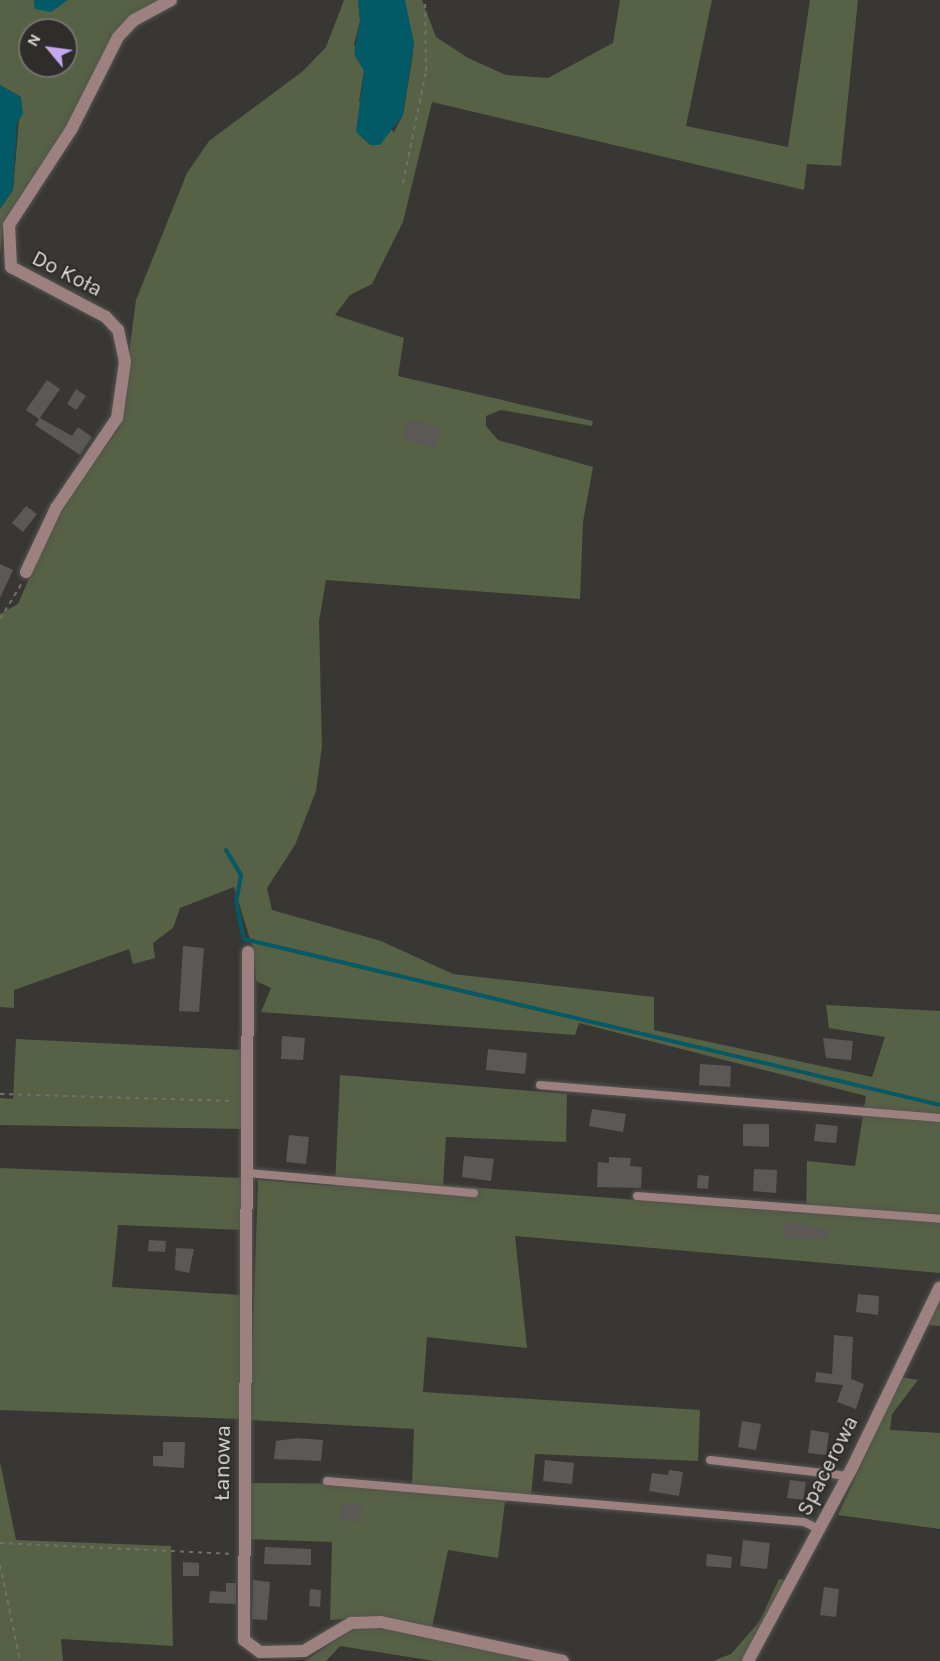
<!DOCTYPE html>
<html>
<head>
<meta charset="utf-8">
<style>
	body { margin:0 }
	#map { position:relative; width:940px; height:1661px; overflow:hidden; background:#393734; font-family:Karla,sans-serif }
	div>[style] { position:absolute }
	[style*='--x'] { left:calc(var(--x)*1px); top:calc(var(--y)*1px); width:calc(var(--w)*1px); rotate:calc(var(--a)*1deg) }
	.green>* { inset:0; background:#566145 }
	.water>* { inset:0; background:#015a65 }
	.stream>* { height:4px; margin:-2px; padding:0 2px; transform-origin:2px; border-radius:2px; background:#015a65 }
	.building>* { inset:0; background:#5b5855 }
	.path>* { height:2px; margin-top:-1px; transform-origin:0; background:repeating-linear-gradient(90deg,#73716f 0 4.5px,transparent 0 9px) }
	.roads { filter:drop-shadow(0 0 2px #565451) drop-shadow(0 0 2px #565451) }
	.lane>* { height:8px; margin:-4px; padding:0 4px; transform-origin:4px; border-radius:4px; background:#9c8180 }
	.street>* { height:12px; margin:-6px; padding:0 6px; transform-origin:6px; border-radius:6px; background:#9c8180 }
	span { translate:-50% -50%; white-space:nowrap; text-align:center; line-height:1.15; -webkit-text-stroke:4.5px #2f2d2a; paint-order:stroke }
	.street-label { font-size:22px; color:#dad9d7 }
	.north { position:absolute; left:18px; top:18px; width:60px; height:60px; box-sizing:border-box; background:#2f2d2a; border:2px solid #73726f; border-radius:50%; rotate:299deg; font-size:16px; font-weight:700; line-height:24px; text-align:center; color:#dad9d7 }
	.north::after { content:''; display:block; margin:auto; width:21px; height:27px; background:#c6a6f0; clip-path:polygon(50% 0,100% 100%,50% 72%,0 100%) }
</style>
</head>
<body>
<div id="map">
	<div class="green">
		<i style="clip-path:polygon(evenodd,0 0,34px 0,35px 9px,68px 0,158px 0,114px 32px,67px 128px,3px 226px,0 253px,0 209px,13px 190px,21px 97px,0 85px,0 0,30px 30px,66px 30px,66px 66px,30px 66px,30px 30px)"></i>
		<i style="clip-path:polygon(344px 0,358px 0,360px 21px,354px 44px,364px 71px,359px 101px,394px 132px,403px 115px,413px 54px,405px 0,422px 0,436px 37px,468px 58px,506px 75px,548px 78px,613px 43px,620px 0,712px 0,686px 126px,788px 147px,810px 0,858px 0,841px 166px,807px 164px,804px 190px,432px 102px,403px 222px,372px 284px,350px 295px,335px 315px,404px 338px,398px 376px,593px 421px,592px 426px,501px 410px,486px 416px,486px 426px,498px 440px,593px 467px,583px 522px,580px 599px,326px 580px,319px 621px,322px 746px,316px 791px,295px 845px,267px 888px,272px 910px,381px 941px,453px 974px,654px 997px,654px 1030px,872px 1077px,885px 1037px,829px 1028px,826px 1005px,940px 1011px,940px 1273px,515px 1236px,527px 1348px,427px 1337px,423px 1392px,700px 1410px,698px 1461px,535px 1454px,531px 1496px,505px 1502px,498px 1558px,448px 1550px,432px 1628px,365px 1617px,330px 1620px,332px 1542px,249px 1539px,249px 1483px,412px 1484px,414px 1429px,250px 1420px,258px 1180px,335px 1186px,340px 1075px,567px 1094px,566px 1142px,446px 1137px,443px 1185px,806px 1213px,807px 1161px,855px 1166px,866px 1096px,579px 1023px,575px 1035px,261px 1012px,271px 988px,256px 981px,253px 949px,234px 887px,180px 908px,173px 928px,153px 943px,155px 958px,133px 964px,129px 949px,14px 990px,14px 1008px,0 1007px,0 614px,18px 604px,56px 516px,119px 428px,136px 300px,187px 173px,209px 141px,303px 71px,326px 47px)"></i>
		<i style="clip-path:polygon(16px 1039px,244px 1050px,244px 1129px,0 1125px,0 1098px,13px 1099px)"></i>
		<i style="clip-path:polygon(0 1168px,243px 1178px,243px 1230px,118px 1225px,112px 1287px,241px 1295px,240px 1419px,0 1410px)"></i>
		<i style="clip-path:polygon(940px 1302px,940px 1326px,927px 1325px)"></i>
		<i style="clip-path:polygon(902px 1377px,918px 1380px,892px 1414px,890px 1430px,940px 1433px,940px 1529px,838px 1515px)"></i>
		<i style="clip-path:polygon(0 1462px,16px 1540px,171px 1546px,173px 1646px,61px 1639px,63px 1661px,0 1661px)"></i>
		<i style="clip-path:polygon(779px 1579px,786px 1581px,744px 1661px,713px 1661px,731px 1654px,760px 1621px)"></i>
		<i style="clip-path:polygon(383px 1625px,533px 1661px,434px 1661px,340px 1646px,326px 1661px,305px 1661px,355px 1627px)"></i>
	</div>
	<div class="water">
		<i style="clip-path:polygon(34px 0,68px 0,51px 12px,35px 9px)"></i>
		<i style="clip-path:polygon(358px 0,405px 0,414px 43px,403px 115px,380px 145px,370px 145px,356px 132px,364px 71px,354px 54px,360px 21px)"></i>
		<i style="clip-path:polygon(0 85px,21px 97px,23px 114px,17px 123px,13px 190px,0 209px)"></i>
	</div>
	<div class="stream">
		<i style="--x:226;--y:850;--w:29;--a:59"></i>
		<i style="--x:241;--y:875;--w:27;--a:100"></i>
		<i style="--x:236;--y:902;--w:38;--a:78"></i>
		<i style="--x:244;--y:939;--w:716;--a:13.41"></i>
	</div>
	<div class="building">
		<i style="clip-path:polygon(47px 380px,60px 389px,40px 418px,72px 436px,78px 427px,92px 437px,80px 455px,35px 425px,39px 419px,26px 410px)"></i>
		<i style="clip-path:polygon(76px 389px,86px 396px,76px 410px,67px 404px)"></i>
		<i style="clip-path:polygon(408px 419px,442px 428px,436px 448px,402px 439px)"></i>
		<i style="clip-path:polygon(26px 506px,37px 514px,23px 532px,12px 523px)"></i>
		<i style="clip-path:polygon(0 564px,13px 570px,0 598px)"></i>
		<i style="clip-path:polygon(183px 946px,204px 948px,199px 1012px,179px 1011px)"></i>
		<i style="clip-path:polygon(282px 1036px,305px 1038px,303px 1060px,281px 1059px)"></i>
		<i style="clip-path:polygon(823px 1038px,853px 1041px,851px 1060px,826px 1058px)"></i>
		<i style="clip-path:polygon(488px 1049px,527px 1053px,525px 1074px,486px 1070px)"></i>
		<i style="clip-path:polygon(700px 1064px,731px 1066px,730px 1087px,699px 1085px)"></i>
		<i style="clip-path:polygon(592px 1109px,626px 1114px,623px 1132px,589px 1126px)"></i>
		<i style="clip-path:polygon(743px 1124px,769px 1124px,769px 1147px,743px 1146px)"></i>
		<i style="clip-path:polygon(816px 1124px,838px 1126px,836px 1143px,814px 1141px)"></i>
		<i style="clip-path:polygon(289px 1135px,309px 1137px,306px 1164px,286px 1162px)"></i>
		<i style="clip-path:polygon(464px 1156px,494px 1159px,491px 1181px,462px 1177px)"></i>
		<i style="clip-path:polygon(609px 1157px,631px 1158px,630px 1166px,642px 1167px,641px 1188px,597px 1187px,598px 1162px,609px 1163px)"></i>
		<i style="clip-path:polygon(754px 1169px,777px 1170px,776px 1193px,753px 1191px)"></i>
		<i style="clip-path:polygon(698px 1175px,709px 1176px,708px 1189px,697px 1188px)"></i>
		<i style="clip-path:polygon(785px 1221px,829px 1229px,828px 1239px,784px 1238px)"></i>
		<i style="clip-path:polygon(149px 1240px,166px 1241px,165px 1252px,148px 1251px)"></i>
		<i style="clip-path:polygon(176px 1248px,194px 1249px,189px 1273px,175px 1270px)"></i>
		<i style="clip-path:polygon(858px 1294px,879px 1296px,878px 1315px,856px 1312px)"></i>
		<i style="clip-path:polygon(834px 1335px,853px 1337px,851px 1379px,864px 1384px,856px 1409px,837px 1402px,843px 1385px,815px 1382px,816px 1372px,832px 1374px)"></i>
		<i style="clip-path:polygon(742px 1421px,761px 1424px,756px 1450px,738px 1447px)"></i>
		<i style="clip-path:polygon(811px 1430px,829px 1433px,826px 1455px,808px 1453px)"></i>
		<i style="clip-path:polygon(297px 1438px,323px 1440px,321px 1461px,274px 1459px,276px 1441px)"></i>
		<i style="clip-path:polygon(163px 1442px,185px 1442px,184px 1468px,153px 1466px,153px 1456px,163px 1456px)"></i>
		<i style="clip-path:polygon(545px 1460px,574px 1463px,572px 1484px,543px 1481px)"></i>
		<i style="clip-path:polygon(669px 1470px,683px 1472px,679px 1496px,649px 1491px,652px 1473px,668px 1475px)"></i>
		<i style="clip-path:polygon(790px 1480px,806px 1482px,803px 1500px,787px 1498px)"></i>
		<i style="clip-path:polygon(341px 1503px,362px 1505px,360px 1522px,339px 1519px)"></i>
		<i style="clip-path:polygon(743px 1540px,770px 1543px,767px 1569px,740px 1566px)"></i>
		<i style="clip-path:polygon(265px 1547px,311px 1549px,311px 1565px,264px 1564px)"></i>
		<i style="clip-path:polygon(707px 1554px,732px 1557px,731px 1568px,706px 1566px)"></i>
		<i style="clip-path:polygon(183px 1562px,199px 1563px,199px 1576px,183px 1576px)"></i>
		<i style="clip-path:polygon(253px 1580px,270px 1582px,267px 1620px,252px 1619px)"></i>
		<i style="clip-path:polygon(226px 1583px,236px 1583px,236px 1604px,209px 1603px,210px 1591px,226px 1592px)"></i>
		<i style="clip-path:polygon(824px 1587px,839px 1589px,836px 1617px,820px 1615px)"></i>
		<i style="clip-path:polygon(310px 1589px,321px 1590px,320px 1607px,309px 1606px)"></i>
	</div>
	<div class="path">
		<i style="--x:403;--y:183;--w:114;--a:-78.4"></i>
		<i style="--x:426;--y:71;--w:71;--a:-90.8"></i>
		<i style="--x:0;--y:619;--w:42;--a:-58.6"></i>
		<i style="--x:0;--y:1094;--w:234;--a:1.7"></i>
		<i style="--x:0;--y:1543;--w:234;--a:2.7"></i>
		<i style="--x:0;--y:1565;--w:98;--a:78.2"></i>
	</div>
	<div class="roads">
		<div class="lane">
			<i style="--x:540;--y:1085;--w:401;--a:4.7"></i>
			<i style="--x:249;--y:1173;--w:226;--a:5.1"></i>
			<i style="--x:637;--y:1196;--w:304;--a:4.3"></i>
			<i style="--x:710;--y:1460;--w:139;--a:6.6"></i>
			<i style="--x:327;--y:1481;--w:479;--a:4.9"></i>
			<i style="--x:804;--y:1522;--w:17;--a:25"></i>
		</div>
		<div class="street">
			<i style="--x:26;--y:572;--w:71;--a:-64.9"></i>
			<i style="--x:56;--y:508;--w:109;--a:-55.9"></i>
			<i style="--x:117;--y:418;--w:57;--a:-81.9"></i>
			<i style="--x:125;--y:362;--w:33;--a:-102"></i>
			<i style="--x:118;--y:330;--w:18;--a:-133"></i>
			<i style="--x:106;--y:317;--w:107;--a:-152.2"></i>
			<i style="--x:11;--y:267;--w:42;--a:-92.7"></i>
			<i style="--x:9;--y:225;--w:113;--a:-56.9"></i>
			<i style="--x:71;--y:130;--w:104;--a:-63.2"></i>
			<i style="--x:118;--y:37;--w:23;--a:-47"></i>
			<i style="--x:134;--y:20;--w:42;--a:-28.4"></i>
			<i style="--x:248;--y:952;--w:688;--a:90.33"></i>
			<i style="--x:244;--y:1640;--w:20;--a:37"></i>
			<i style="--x:260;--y:1652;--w:44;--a:-1.3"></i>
			<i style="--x:304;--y:1651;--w:55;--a:-30.8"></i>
			<i style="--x:351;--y:1623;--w:30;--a:-2"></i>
			<i style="--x:381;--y:1622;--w:186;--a:12.1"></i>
			<i style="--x:748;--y:1661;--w:217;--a:-61.7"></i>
			<i style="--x:851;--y:1470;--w:203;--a:-64.1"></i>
		</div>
	</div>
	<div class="street-label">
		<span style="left:67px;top:274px;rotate:27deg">Do Koła</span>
		<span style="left:223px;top:1463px;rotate:-89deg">Łanowa</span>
		<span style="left:828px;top:1466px;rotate:-63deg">Spacerowa</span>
	</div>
	<div class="north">N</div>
</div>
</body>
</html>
